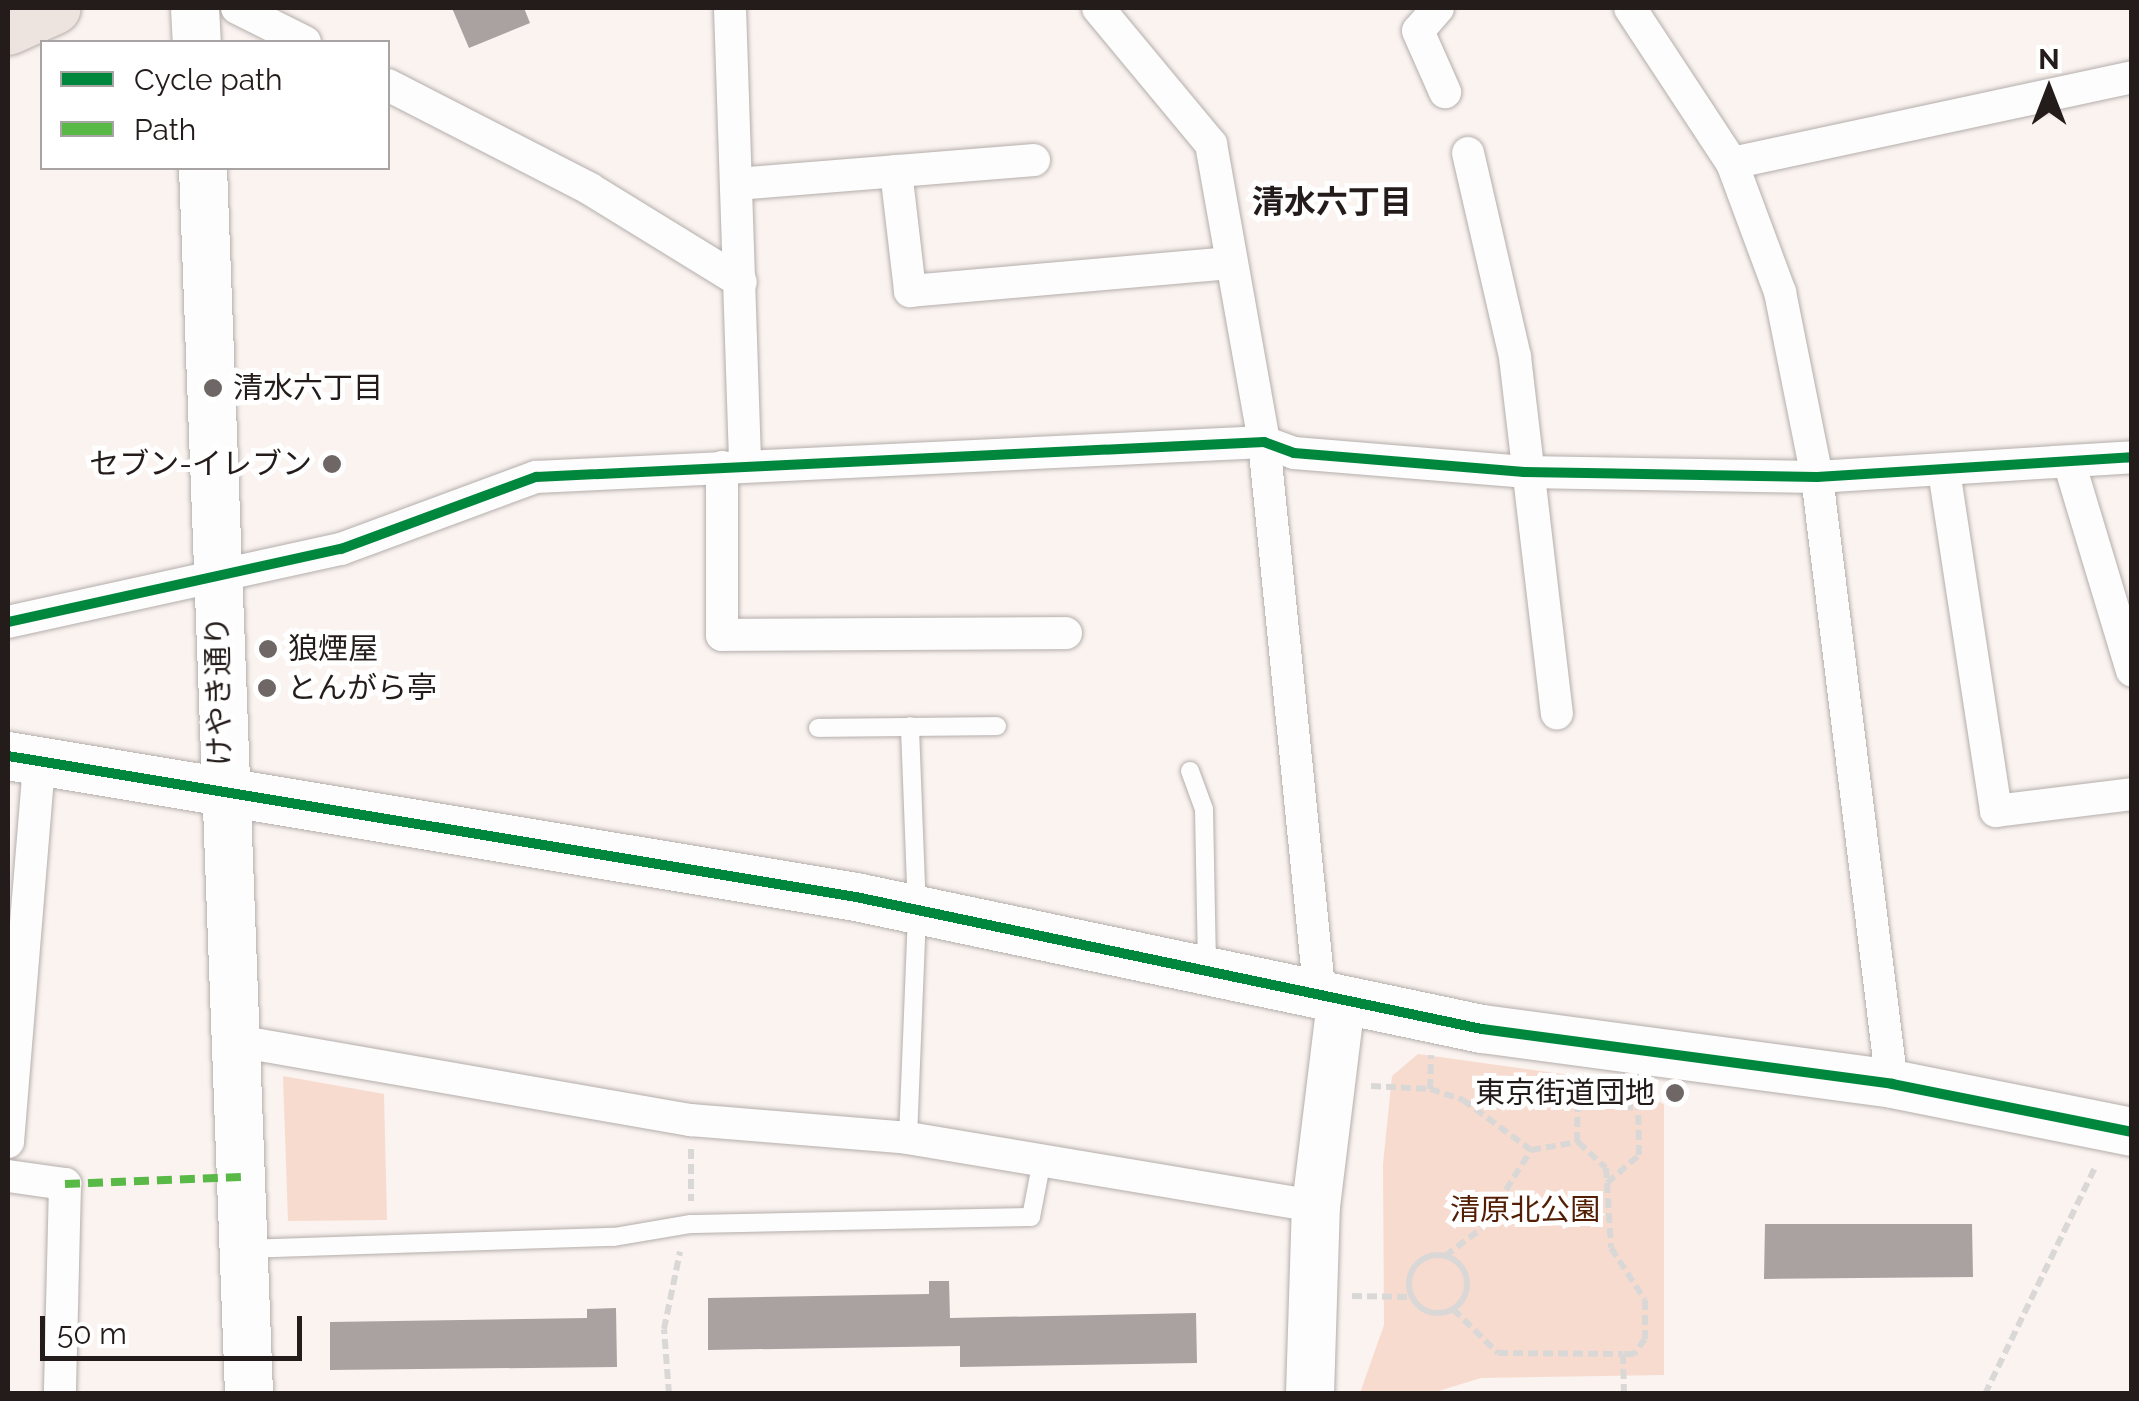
<!DOCTYPE html>
<html>
<head>
<meta charset="utf-8">
<style>
	body { margin:0 }
	#map { position:relative; width:2139px; height:1401px; overflow:hidden; background:#faf3f0; font-family:Raleway,"Noto Sans JP",sans-serif }
	div>[style] { position:absolute }
	[style*='--x'] { left:calc(var(--x)*1px); top:calc(var(--y)*1px); width:calc(var(--w)*1px); rotate:calc(var(--a)*1deg) }
	.green>* { inset:0; background:#f8dbcf }
	.building>* { inset:0; background:#a9a2a0 }
	.path>* { height:6px; margin-top:-3px; transform-origin:0; background:repeating-linear-gradient(90deg,#dad8d7 0 10px,transparent 0 15px) }
	.path>.ring { margin:-3px; padding:0; box-sizing:content-box; background:none; border:6px solid #dad8d7; border-radius:50% }
	.roads { filter:drop-shadow(0 0 2px #b4aeab) drop-shadow(0 0 2px #b4aeab) }
	.lane>* { height:18px; margin:-9px; padding:0 9px; transform-origin:9px; border-radius:9px; background:#fefdfd }
	.street>* { height:32px; margin:-16px; padding:0 16px; transform-origin:16px; border-radius:16px; background:#fefdfd }
	.secondary>* { height:48px; margin:-24px; padding:0 24px; transform-origin:24px; border-radius:24px; background:#fefdfd }
	.primary>* { height:52px; margin:-26px; padding:0 26px; transform-origin:26px; border-radius:26px; background:#eee4df }
	.quiet>* { height:8px; margin-top:-4px; transform-origin:0; background:repeating-linear-gradient(90deg,#58b947 0 15px,transparent 0 23px) }
	.cycleway>* { height:10px; margin:-5px; padding:0 5px; transform-origin:5px; border-radius:5px; background:#00873e }
	.dots>* { width:28px; height:28px; translate:-50% -50%; box-sizing:border-box; border:5px solid #fff; border-radius:50% }
	span { translate:-50% -50%; white-space:nowrap; text-align:center; line-height:1.15; -webkit-text-stroke:10px #fff; paint-order:stroke }
	.poi-label { font-size:30px; color:#231c1a }
	.left { translate:0 -50%; text-align:left }
	.right { translate:-100% -50%; text-align:right }
	.street-label { font-size:30px; color:#231c1a }
	.park-label { font-size:30px; color:#541e04 }
	.neighbourhood-label { font-size:32px; color:#231c1a; font-weight:700 }
	.frame { position:absolute; inset:0; border:10px solid #231c1a; pointer-events:none }
	.legend { position:absolute; left:40px; top:40px; width:350px; height:130px; box-sizing:border-box; background:#fff; border:2px solid #a7a4a3; margin:0; padding:12px 18px; list-style:none; font-size:30px; color:#231c1a }
	.legend li { display:flex; align-items:center; gap:20px; height:50px }
	.legend b { width:50px; border:2px solid #a7a4a3 }
	.north { position:absolute; left:1999px; top:40px; width:100px; height:100px; -webkit-text-stroke:8px #fff; paint-order:stroke; rotate:0deg; font-size:28px; font-weight:700; line-height:40px; text-align:center; color:#231c1a }
	.north::after { content:''; display:block; margin:auto; width:35px; height:45px; background:#231c1a; clip-path:polygon(50% 0,100% 100%,50% 72%,0 100%) }
	.scale { position:absolute; left:40px; top:1316px; width:262px; height:45px; box-sizing:border-box; border:5px solid #231c1a; border-top:0; padding-left:12px; font-size:30px; line-height:35px; white-space:nowrap; color:#231c1a; -webkit-text-stroke:8px #fff; paint-order:stroke }
</style>
</head>
<body>
<div id="map">
	<div class="green">
		<i style="clip-path:polygon(1418px 1054px,1606px 1080px,1664px 1104px,1664px 1375px,1481px 1378px,1432px 1393px,1360px 1393px,1384px 1325px,1383px 1164px,1392px 1076px)"></i>
		<i style="clip-path:polygon(283px 1076px,384px 1094px,387px 1220px,288px 1221px)"></i>
	</div>
	<div class="building">
		<i style="clip-path:polygon(452px 8px,524px 8px,530px 23px,469px 48px)"></i>
		<i style="clip-path:polygon(1765px 1224px,1972px 1224px,1973px 1277px,1764px 1279px)"></i>
		<i style="clip-path:polygon(929px 1281px,949px 1281px,950px 1318px,1196px 1313px,1197px 1363px,960px 1367px,960px 1346px,708px 1350px,708px 1298px,929px 1294px)"></i>
		<i style="clip-path:polygon(616px 1308px,617px 1367px,330px 1370px,330px 1322px,587px 1318px,587px 1309px)"></i>
	</div>
	<div class="path">
		<i style="--x:1371;--y:1086;--w:59;--a:2.9"></i>
		<i style="--x:1430;--y:1089;--w:34;--a:-88"></i>
		<i style="--x:1430;--y:1089;--w:35;--a:18"></i>
		<i style="--x:1463;--y:1100;--w:84;--a:36.3"></i>
		<i style="--x:1577;--y:1142;--w:39;--a:-89"></i>
		<i style="--x:1578;--y:1103;--w:60;--a:4.8"></i>
		<i style="--x:691;--y:1149;--w:52;--a:90"></i>
		<i style="--x:1607;--y:1183;--w:43;--a:-41.2"></i>
		<i style="--x:1639;--y:1155;--w:67;--a:-90.9"></i>
		<i class="ring" style="left:1409px;top:1255px;width:52px;height:52px"></i>
		<i style="--x:1445;--y:1256;--w:46;--a:-37.1"></i>
		<i style="--x:1482;--y:1228;--w:92;--a:-57.9"></i>
		<i style="--x:1531;--y:1150;--w:48;--a:-9.7"></i>
		<i style="--x:1578;--y:1142;--w:38;--a:43"></i>
		<i style="--x:1606;--y:1168;--w:80;--a:86.4"></i>
		<i style="--x:1611;--y:1248;--w:62;--a:56.8"></i>
		<i style="--x:1645;--y:1300;--w:39;--a:90"></i>
		<i style="--x:1645;--y:1339;--w:19;--a:126"></i>
		<i style="--x:1634;--y:1354;--w:11;--a:180"></i>
		<i style="--x:1352;--y:1296;--w:59;--a:1"></i>
		<i style="--x:1453;--y:1309;--w:63;--a:44.4"></i>
		<i style="--x:1498;--y:1353;--w:125;--a:0.5"></i>
		<i style="--x:1623;--y:1354;--w:40;--a:88.6"></i>
		<i style="--x:669;--y:1394;--w:65;--a:-94.4"></i>
		<i style="--x:664;--y:1329;--w:79;--a:-78.3"></i>
		<i style="--x:1985;--y:1394;--w:254;--a:-64.1"></i>
	</div>
	<div class="roads">
		<div class="lane">
			<i style="--x:818;--y:728;--w:179;--a:-0.6"></i>
			<i style="--x:1190;--y:771;--w:40;--a:69.8"></i>
			<i style="--x:1204;--y:809;--w:157;--a:88.9"></i>
			<i style="--x:908;--y:1138;--w:227;--a:-87.7"></i>
			<i style="--x:917;--y:911;--w:185;--a:-92.2"></i>
			<i style="--x:244;--y:1249;--w:370;--a:-1.9"></i>
			<i style="--x:614;--y:1237;--w:78;--a:-9.6"></i>
			<i style="--x:691;--y:1224;--w:340;--a:-1.2"></i>
			<i style="--x:1031;--y:1217;--w:58;--a:-79.1"></i>
		</div>
		<div class="street">
			<i style="--x:237;--y:8;--w:76;--a:26.6"></i>
			<i style="--x:730;--y:8;--w:457;--a:88.1"></i>
			<i style="--x:1098;--y:8;--w:177;--a:50.3"></i>
			<i style="--x:1211;--y:144;--w:303;--a:79.9"></i>
			<i style="--x:1264;--y:442;--w:558;--a:84.24"></i>
			<i style="--x:1438;--y:8;--w:30;--a:131"></i>
			<i style="--x:1418;--y:31;--w:67;--a:66.1"></i>
			<i style="--x:1630;--y:8;--w:186;--a:56.7"></i>
			<i style="--x:1732;--y:163;--w:138;--a:69.6"></i>
			<i style="--x:1780;--y:292;--w:189;--a:78.7"></i>
			<i style="--x:1817;--y:477;--w:612;--a:82.96"></i>
			<i style="--x:388;--y:85;--w:227;--a:27.2"></i>
			<i style="--x:590;--y:189;--w:177;--a:31.6"></i>
			<i style="--x:1468;--y:153;--w:209;--a:77"></i>
			<i style="--x:1515;--y:357;--w:359;--a:83.3"></i>
			<i style="--x:1732;--y:163;--w:409;--a:-12.1"></i>
			<i style="--x:896;--y:171;--w:121;--a:83.3"></i>
			<i style="--x:910;--y:291;--w:320;--a:-5"></i>
			<i style="--x:737;--y:184;--w:298;--a:-4.6"></i>
			<i style="--x:2069;--y:462;--w:218;--a:73.2"></i>
			<i style="--x:722;--y:467;--w:168;--a:90"></i>
			<i style="--x:722;--y:635;--w:344;--a:-0.3"></i>
			<i style="--x:1944;--y:471;--w:344;--a:81.3"></i>
			<i style="--x:1996;--y:811;--w:137;--a:-7.1"></i>
			<i style="--x:8;--y:622;--w:341;--a:-12.4"></i>
			<i style="--x:341;--y:549;--w:208;--a:-20.3"></i>
			<i style="--x:536;--y:477;--w:729;--a:-2.75"></i>
			<i style="--x:1264;--y:442;--w:32;--a:20"></i>
			<i style="--x:1294;--y:453;--w:231;--a:4.7"></i>
			<i style="--x:1524;--y:472;--w:293;--a:1"></i>
			<i style="--x:1817;--y:477;--w:316;--a:-3.6"></i>
			<i style="--x:237;--y:1041;--w:461;--a:9.9"></i>
			<i style="--x:691;--y:1120;--w:218;--a:4.7"></i>
			<i style="--x:908;--y:1138;--w:414;--a:9.5"></i>
			<i style="--x:8;--y:1142;--w:382;--a:-85.3"></i>
			<i style="--x:8;--y:1176;--w:58;--a:8"></i>
			<i style="--x:65;--y:1184;--w:210;--a:91.4"></i>
		</div>
		<div class="secondary">
			<i style="--x:195;--y:8;--w:34;--a:87"></i>
			<i style="--x:203;--y:168;--w:1227;--a:87.85"></i>
			<i style="--x:8;--y:756;--w:860;--a:9.44"></i>
			<i style="--x:856;--y:897;--w:640;--a:11.91"></i>
			<i style="--x:1482;--y:1029;--w:414;--a:7.6"></i>
			<i style="--x:1892;--y:1084;--w:245;--a:11.3"></i>
			<i style="--x:1310;--y:1394;--w:188;--a:-88.2"></i>
			<i style="--x:1316;--y:1206;--w:205;--a:-83"></i>
		</div>
		<div class="primary">
			<i style="--x:8;--y:29;--w:51;--a:-24.1"></i>
		</div>
	</div>
	<div class="quiet">
		<i style="--x:65;--y:1184;--w:176;--a:-2.3"></i>
	</div>
	<div class="cycleway">
		<i style="--x:8;--y:622;--w:341;--a:-12.4"></i>
		<i style="--x:341;--y:549;--w:208;--a:-20.3"></i>
		<i style="--x:536;--y:477;--w:729;--a:-2.75"></i>
		<i style="--x:1264;--y:442;--w:32;--a:20"></i>
		<i style="--x:1294;--y:453;--w:231;--a:4.7"></i>
		<i style="--x:1524;--y:472;--w:293;--a:1"></i>
		<i style="--x:1817;--y:477;--w:316;--a:-3.6"></i>
		<i style="--x:8;--y:756;--w:860;--a:9.44"></i>
		<i style="--x:856;--y:897;--w:640;--a:11.91"></i>
		<i style="--x:1482;--y:1029;--w:414;--a:7.6"></i>
		<i style="--x:1892;--y:1084;--w:245;--a:11.3"></i>
	</div>
	<div class="dots">
		<i style="left:213px;top:388px;background:#6e6765"></i>
		<i style="left:332px;top:464px;background:#6e6765"></i>
		<i style="left:268px;top:649px;background:#6e6765"></i>
		<i style="left:267px;top:688px;background:#6e6765"></i>
		<i style="left:1675px;top:1093px;background:#6e6765"></i>
	</div>
	<div class="poi-label">
		<span class="left" style="left:233px;top:388px">清水六丁目</span>
		<span class="right" style="left:312px;top:464px">セブン-イレブン</span>
		<span class="left" style="left:288px;top:649px">狼煙屋</span>
		<span class="left" style="left:287px;top:688px">とんがら亭</span>
		<span class="right" style="left:1655px;top:1093px">東京街道団地</span>
	</div>
	<div class="street-label">
		<span style="left:219px;top:691px;rotate:-91deg">けやき通り</span>
	</div>
	<div class="park-label">
		<span style="left:1525px;top:1210px">清原北公園</span>
	</div>
	<div class="neighbourhood-label">
		<span style="left:1332px;top:202px">清水六丁目</span>
	</div>
	<div class="frame"></div>
	<ul class="legend">
	<li><b style="height:12px;background:#00873e"></b>Cycle path</li>
	<li><b style="height:12px;background:#58b947"></b>Path</li>
	</ul>
	<div class="north">N</div>
	<div class="scale">50 m</div>
</div>
</body>
</html>
